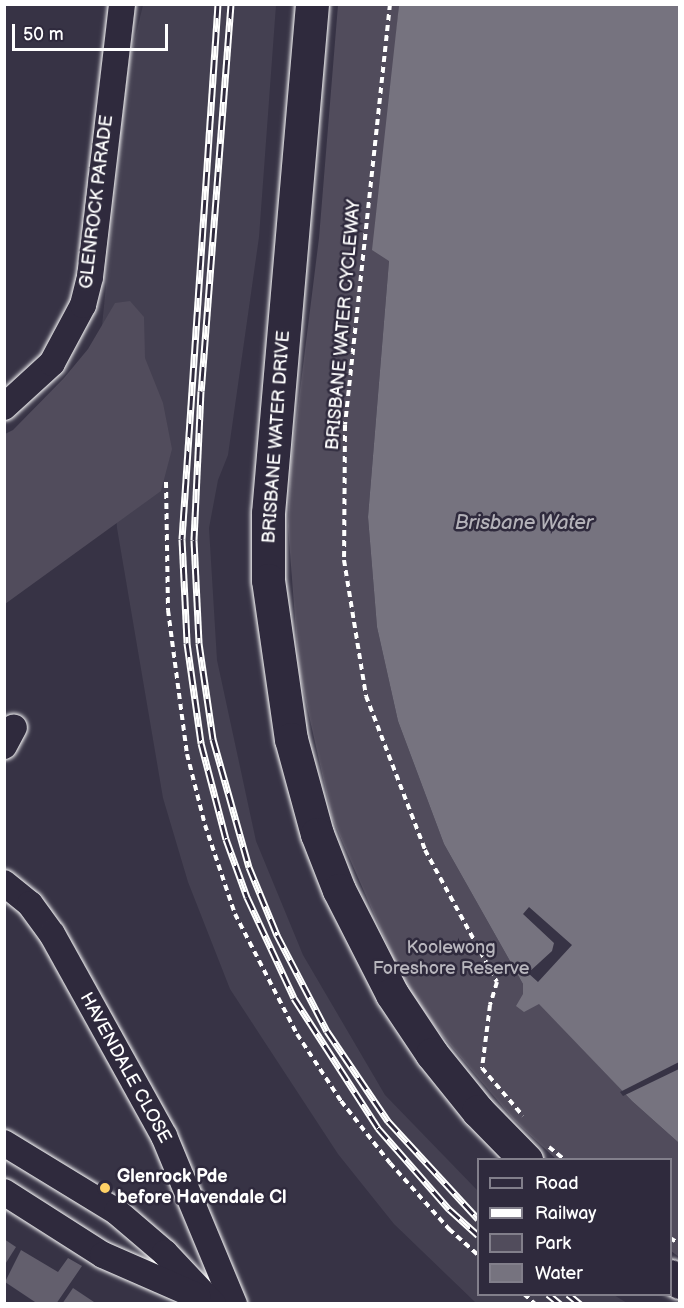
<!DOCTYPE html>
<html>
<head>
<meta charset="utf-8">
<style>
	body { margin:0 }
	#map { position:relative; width:684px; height:1308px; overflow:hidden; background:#373345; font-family:"Balsamiq Sans",sans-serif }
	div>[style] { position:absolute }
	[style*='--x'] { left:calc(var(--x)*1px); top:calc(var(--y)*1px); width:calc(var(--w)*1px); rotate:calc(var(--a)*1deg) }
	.built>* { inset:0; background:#444051 }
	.green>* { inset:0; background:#514c5c }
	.water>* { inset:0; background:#76737f }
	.pier>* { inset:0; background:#373345 }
	.building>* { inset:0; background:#635f6d }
	.path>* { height:4px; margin-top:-2px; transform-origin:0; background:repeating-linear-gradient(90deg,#fff 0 6px,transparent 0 10.5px) }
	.roads { filter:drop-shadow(0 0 2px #fff) drop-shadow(0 0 2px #fff) }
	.minor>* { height:26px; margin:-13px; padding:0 13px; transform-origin:13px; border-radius:13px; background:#2f2a3d }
	.major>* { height:33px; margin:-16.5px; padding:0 16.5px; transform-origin:16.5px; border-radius:16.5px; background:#2f2a3d }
	.rail>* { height:7px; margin-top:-3.5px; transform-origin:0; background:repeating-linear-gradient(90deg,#2f2a3d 0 14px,#fff 0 28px); box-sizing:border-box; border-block:2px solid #fff }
	.dots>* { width:16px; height:16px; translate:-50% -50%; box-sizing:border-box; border:3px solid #2f2a3d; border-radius:50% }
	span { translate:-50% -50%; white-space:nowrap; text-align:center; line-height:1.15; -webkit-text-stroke:5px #2f2a3d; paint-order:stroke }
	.street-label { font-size:18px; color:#fff }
	.park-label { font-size:18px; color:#b9b7be }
	.poi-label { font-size:18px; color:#fff; font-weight:700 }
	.left { translate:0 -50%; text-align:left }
	.water-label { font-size:20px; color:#b4b2b9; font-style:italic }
	.frame { position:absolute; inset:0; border:6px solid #fff; pointer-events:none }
	.legend { position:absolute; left:477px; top:1158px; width:195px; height:138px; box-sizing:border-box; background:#2f2a3d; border:2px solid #827f8b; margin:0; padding:8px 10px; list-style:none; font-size:18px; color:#fff }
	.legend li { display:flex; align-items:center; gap:12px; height:30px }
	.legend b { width:30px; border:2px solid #827f8b }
	.scale { position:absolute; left:12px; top:24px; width:156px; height:27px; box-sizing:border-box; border:3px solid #fff; border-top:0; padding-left:8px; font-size:18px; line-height:21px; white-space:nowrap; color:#fff; -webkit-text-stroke:4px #2f2a3d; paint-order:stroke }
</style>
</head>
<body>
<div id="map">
	<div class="built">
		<i style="clip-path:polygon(143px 5px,276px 5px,259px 237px,228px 455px,218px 480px,209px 528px,217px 660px,256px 841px,303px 955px,385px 1095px,478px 1191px,478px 1294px,614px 1295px,627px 1303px,476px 1303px,394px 1224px,338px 1154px,230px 989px,188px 882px,163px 798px,117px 528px,102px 326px,127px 72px)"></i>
	</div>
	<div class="green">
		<i style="clip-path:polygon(338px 5px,399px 5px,393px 71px,389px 261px,368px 517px,377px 627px,398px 721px,444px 844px,523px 984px,523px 994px,539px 1003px,632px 1101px,679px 1143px,679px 1257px,671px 1251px,670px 1160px,556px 1159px,514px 1120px,440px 1033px,404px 983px,332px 818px,299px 671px,288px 526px,291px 462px,319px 238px)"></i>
		<i style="clip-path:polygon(130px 301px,144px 317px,145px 358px,163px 403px,172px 449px,161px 491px,5px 604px,5px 434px,13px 430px,64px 378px,88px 349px,115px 303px)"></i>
	</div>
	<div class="water">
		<i style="clip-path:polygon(399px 5px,679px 5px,679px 1143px,632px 1101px,539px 1004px,524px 1012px,516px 1006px,523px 994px,523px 984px,444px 844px,398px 721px,377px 627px,368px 517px,389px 261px,372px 250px)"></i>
	</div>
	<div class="pier">
		<i style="clip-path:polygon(529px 907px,572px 945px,538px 982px,528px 973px,552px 951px,554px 943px,523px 914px)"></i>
		<i style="clip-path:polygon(679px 1062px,679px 1069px,623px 1096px,620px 1092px)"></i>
	</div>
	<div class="building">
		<i style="clip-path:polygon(4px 1239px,16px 1247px,4px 1266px)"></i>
		<i style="clip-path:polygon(21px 1250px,58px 1272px,68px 1258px,82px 1266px,56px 1304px,38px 1304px,5px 1282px)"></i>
		<i style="clip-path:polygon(73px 1288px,97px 1304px,62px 1304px)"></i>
	</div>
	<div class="path">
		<i style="--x:390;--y:4;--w:423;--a:96.1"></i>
		<i style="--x:345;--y:425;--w:135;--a:90.4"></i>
		<i style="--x:344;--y:560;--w:138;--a:80.8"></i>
		<i style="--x:366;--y:696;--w:165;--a:69"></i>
		<i style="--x:425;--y:850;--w:150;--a:61.4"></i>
		<i style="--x:497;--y:982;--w:24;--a:107"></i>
		<i style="--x:490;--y:1005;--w:64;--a:97.2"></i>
		<i style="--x:482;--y:1068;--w:63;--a:49.5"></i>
		<i style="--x:166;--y:482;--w:128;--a:89.1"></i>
		<i style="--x:168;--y:610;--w:145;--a:82.5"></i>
		<i style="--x:187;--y:754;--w:73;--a:75.8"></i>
		<i style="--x:205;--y:825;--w:94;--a:71.4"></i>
		<i style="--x:235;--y:914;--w:135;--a:62.7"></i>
		<i style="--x:297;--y:1034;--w:80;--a:56.7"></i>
		<i style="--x:341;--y:1101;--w:79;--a:51.7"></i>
		<i style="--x:390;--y:1163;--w:89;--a:48.2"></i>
		<i style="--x:449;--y:1229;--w:39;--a:42"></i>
		<i style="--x:549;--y:1147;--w:21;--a:39"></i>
		<i style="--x:670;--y:1238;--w:12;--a:31"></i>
		<i style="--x:524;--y:1294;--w:15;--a:42"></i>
	</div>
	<div class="roads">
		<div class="minor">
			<i style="--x:4;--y:407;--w:65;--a:-42.5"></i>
			<i style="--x:52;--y:363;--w:66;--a:-61.9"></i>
			<i style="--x:83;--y:305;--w:29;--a:-76"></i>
			<i style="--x:90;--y:277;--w:275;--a:-83.3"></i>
			<i style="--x:4;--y:746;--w:21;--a:-62"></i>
			<i style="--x:4;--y:883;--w:33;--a:39"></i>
			<i style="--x:30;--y:904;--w:37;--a:54"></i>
			<i style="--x:52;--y:934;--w:231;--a:61"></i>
			<i style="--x:164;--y:1136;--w:182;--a:67.4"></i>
			<i style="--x:4;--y:1143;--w:132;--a:31.4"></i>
			<i style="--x:117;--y:1212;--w:63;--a:40.5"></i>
			<i style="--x:165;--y:1253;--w:70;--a:46.7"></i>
			<i style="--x:4;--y:1192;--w:117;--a:32.5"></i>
			<i style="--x:103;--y:1255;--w:103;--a:23.6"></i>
		</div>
		<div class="major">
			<i style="--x:312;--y:4;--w:511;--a:94.94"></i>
			<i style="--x:268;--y:513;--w:67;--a:90"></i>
			<i style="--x:268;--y:580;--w:161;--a:81.8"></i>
			<i style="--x:291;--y:739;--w:98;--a:74.7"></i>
			<i style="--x:317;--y:834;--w:60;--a:68.6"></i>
			<i style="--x:339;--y:890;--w:117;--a:63"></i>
			<i style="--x:392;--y:994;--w:72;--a:56.3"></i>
			<i style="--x:432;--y:1054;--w:73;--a:51.1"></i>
			<i style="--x:478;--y:1111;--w:69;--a:45.6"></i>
			<i style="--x:670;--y:1276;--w:12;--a:31"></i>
		</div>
	</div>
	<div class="rail">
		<i style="--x:218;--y:4;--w:536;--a:93.85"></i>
		<i style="--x:182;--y:539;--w:104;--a:87.2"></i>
		<i style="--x:187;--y:643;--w:101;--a:82"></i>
		<i style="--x:201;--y:743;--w:99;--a:75.4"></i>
		<i style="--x:226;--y:839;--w:62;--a:70.1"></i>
		<i style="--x:247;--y:897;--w:111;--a:65"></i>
		<i style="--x:294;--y:998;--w:155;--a:57.1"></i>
		<i style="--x:378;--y:1128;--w:108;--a:48.8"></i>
		<i style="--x:449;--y:1209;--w:39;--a:42"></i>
		<i style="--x:231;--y:4;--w:388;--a:94.4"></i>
		<i style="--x:201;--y:391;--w:149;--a:92.7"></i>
		<i style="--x:194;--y:540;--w:103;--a:87.2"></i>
		<i style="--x:199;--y:643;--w:97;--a:81.7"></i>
		<i style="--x:213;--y:739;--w:133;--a:74.3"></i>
		<i style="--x:249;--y:867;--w:74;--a:67.6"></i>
		<i style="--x:277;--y:935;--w:108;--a:62.5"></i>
		<i style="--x:327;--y:1031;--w:109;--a:55.9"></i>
		<i style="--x:388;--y:1121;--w:133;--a:47.4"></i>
		<i style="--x:548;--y:1294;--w:16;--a:40"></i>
		<i style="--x:568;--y:1294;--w:16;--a:40"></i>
	</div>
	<div class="dots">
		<i style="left:105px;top:1188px;background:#ffd166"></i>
	</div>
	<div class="street-label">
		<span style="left:97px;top:202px;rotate:-83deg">GLENROCK PARADE</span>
		<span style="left:344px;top:325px;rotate:-85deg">BRISBANE WATER CYCLEWAY</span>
		<span style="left:277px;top:437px;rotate:-86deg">BRISBANE WATER DRIVE</span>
		<span style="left:125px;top:1068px;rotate:61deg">HAVENDALE CLOSE</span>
	</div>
	<div class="park-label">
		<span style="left:451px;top:959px">Koolewong<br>Foreshore Reserve</span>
	</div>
	<div class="poi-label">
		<span class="left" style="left:117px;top:1188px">Glenrock Pde<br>before Havendale Cl</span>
	</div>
	<div class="water-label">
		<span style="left:524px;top:523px">Brisbane Water</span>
	</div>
	<div class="frame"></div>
	<ul class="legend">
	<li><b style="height:8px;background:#2f2a3d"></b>Road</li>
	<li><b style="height:8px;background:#fff"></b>Railway</li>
	<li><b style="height:16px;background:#514c5c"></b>Park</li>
	<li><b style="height:16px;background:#76737f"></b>Water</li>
	</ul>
	<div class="scale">50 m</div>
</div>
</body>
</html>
